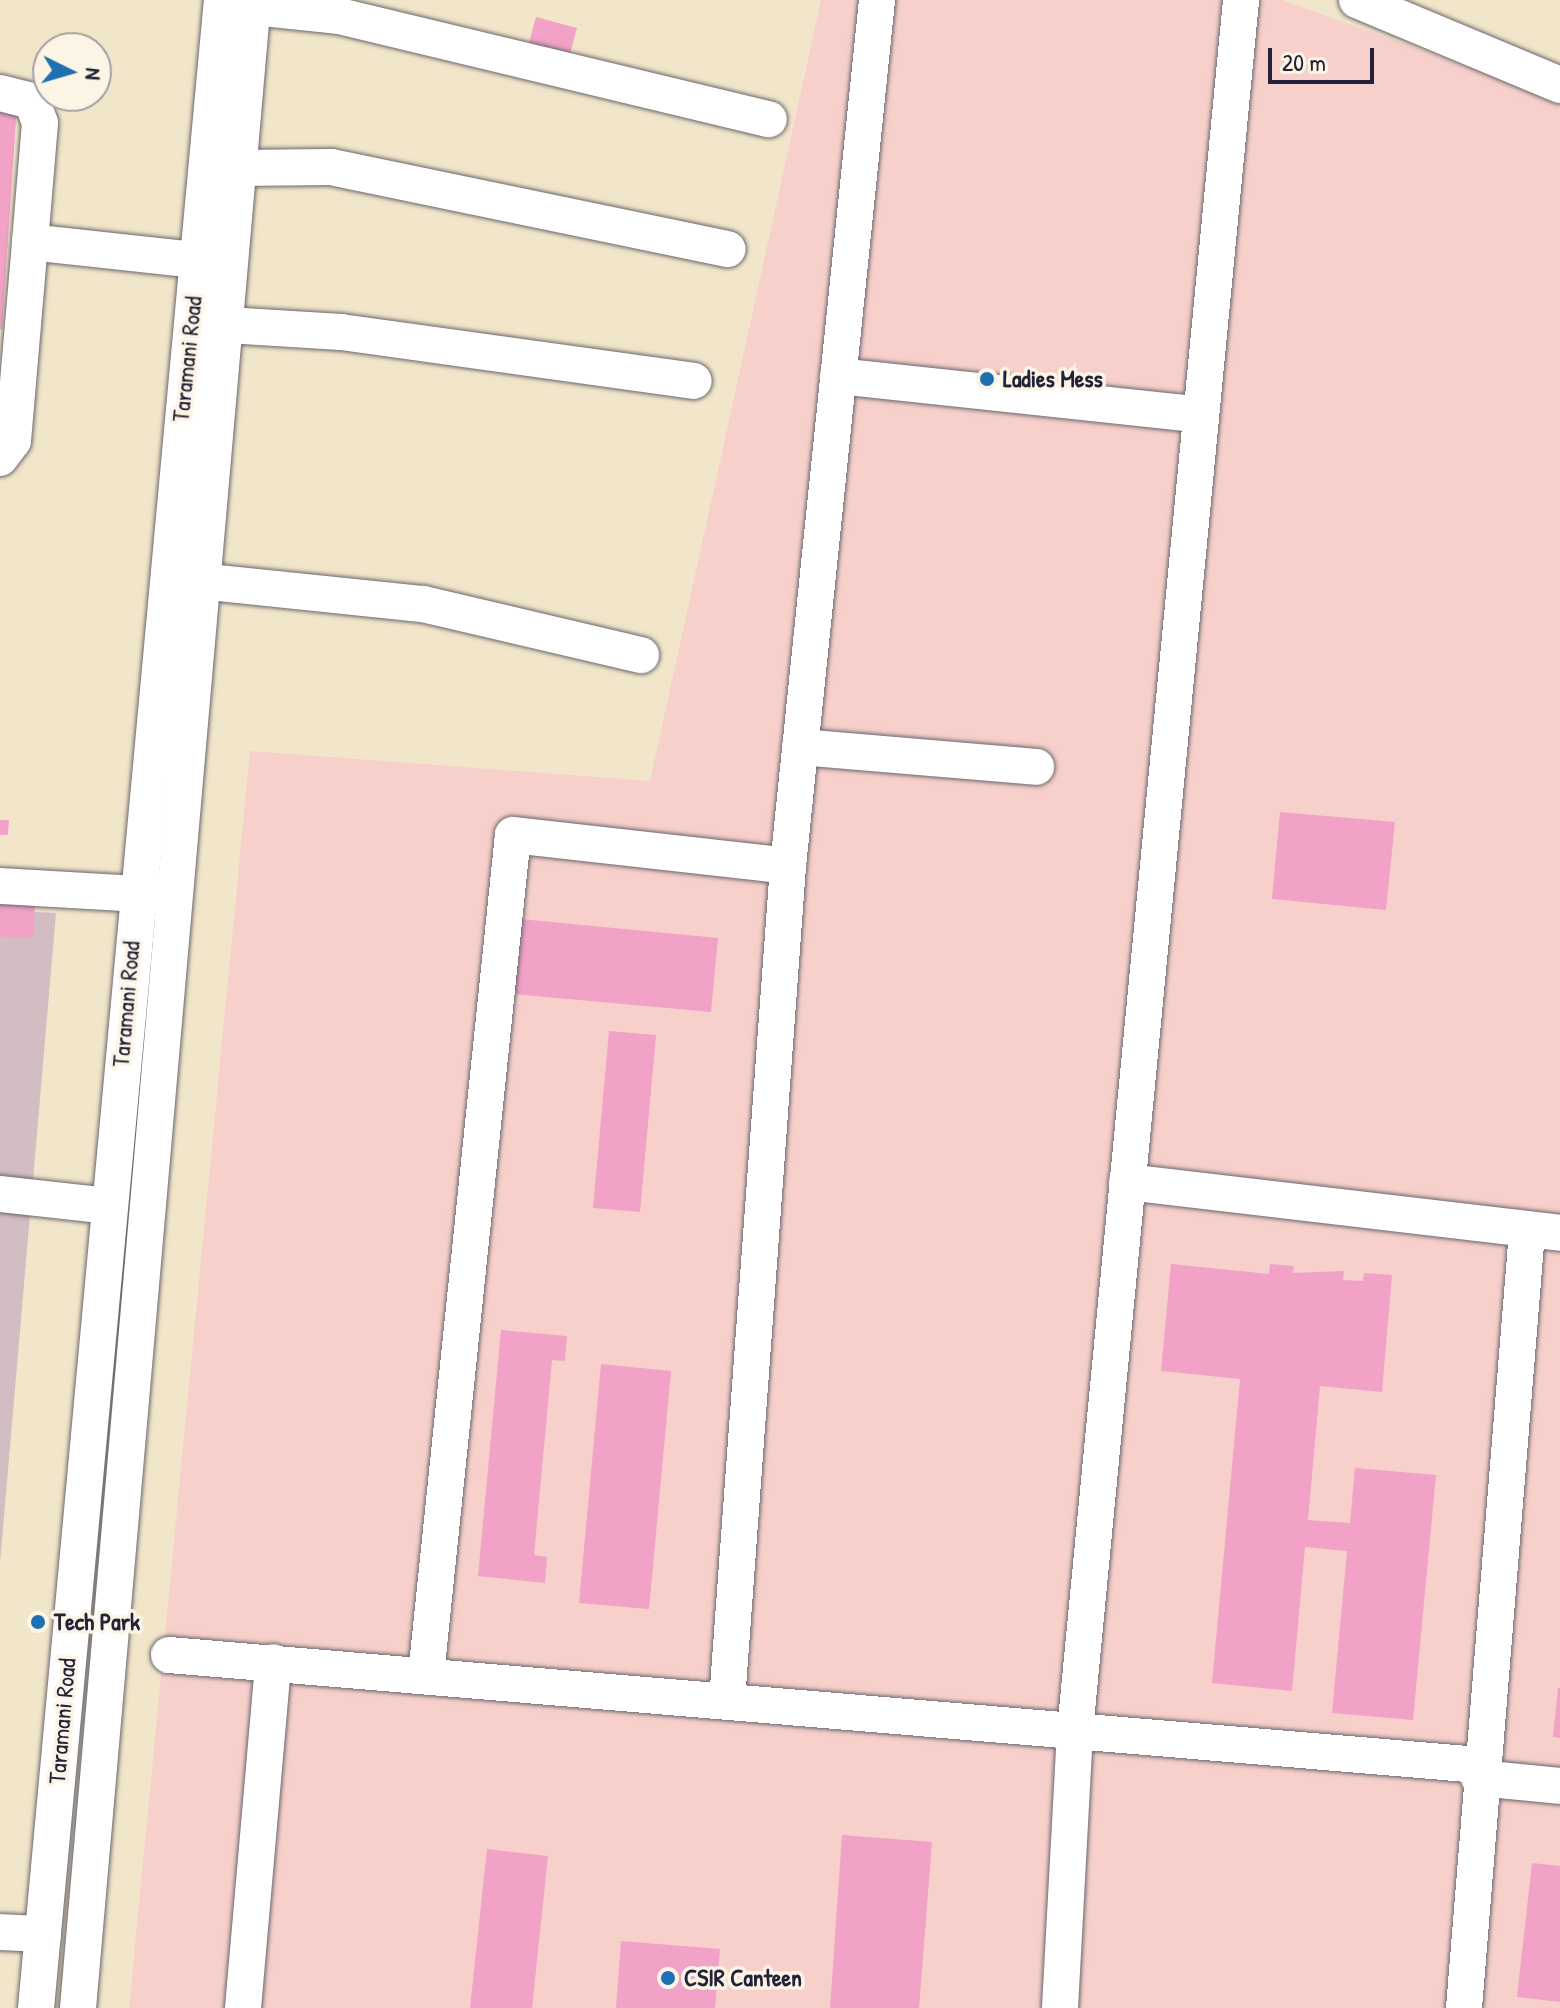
<!DOCTYPE html>
<html>
<head>
<meta charset="utf-8">
<style>
	body { margin:0 }
	#map { position:relative; width:1560px; height:2008px; overflow:hidden; background:#f2e6ca; font-family:"Patrick Hand",sans-serif }
	div>[style] { position:absolute }
	[style*='--x'] { left:calc(var(--x)*1px); top:calc(var(--y)*1px); width:calc(var(--w)*1px); rotate:calc(var(--a)*1deg) }
	.built>* { inset:0; background:#f7d0cb }
	.industrial>* { inset:0; background:#d2bec2 }
	.building>* { inset:0; background:#f1a2c6 }
	.roads { filter:drop-shadow(0 0 2px #6b676d) drop-shadow(0 0 2px #6b676d) }
	.minor>* { height:36px; margin:-18px; padding:0 18px; transform-origin:18px; border-radius:18px; background:#fff }
	.dots>* { width:22px; height:22px; translate:-50% -50%; box-sizing:border-box; border:4px solid #fcf5e5; border-radius:50% }
	span { translate:-50% -50%; white-space:nowrap; text-align:center; line-height:1.15; -webkit-text-stroke:7px #fcf5e5; paint-order:stroke }
	.street-label { font-size:24px; color:#22223b }
	.poi-label { font-size:24px; color:#22223b; font-weight:700 }
	.left { translate:0 -50%; text-align:left }
	.north { position:absolute; left:32px; top:32px; width:80px; height:80px; box-sizing:border-box; background:#fcf5e5; border:2px solid #a5a1a1; border-radius:50%; rotate:95deg; font-size:22px; font-weight:700; line-height:32px; text-align:center; color:#22223b }
	.north::after { content:''; display:block; margin:auto; width:28px; height:36px; background:#1f6fb2; clip-path:polygon(50% 0,100% 100%,50% 72%,0 100%) }
	.scale { position:absolute; left:1268px; top:48px; width:106px; height:36px; box-sizing:border-box; border:4px solid #22223b; border-top:0; padding-left:10px; font-size:24px; line-height:28px; white-space:nowrap; color:#22223b; -webkit-text-stroke:6px #fcf5e5; paint-order:stroke }
</style>
</head>
<body>
<div id="map">
	<div class="built">
		<i style="clip-path:polygon(821px 0,1282px 0,1560px 100px,1560px 2008px,129px 2008px,250px 751px,650px 781px)"></i>
	</div>
	<div class="industrial">
		<i style="clip-path:polygon(0 910px,56px 913px,0 1563px)"></i>
	</div>
	<div class="building">
		<i style="clip-path:polygon(536px 17px,577px 28px,567px 65px,526px 54px)"></i>
		<i style="clip-path:polygon(0 103px,17px 104px,2px 329px,0 329px)"></i>
		<i style="clip-path:polygon(1280px 812px,1395px 822px,1386px 910px,1272px 899px)"></i>
		<i style="clip-path:polygon(0 820px,9px 820px,8px 835px,0 835px)"></i>
		<i style="clip-path:polygon(0 902px,35px 904px,33px 938px,0 937px)"></i>
		<i style="clip-path:polygon(520px 919px,718px 938px,711px 1012px,513px 994px)"></i>
		<i style="clip-path:polygon(609px 1031px,656px 1035px,640px 1212px,593px 1208px)"></i>
		<i style="clip-path:polygon(1171px 1264px,1269px 1274px,1270px 1264px,1294px 1266px,1293px 1273px,1344px 1271px,1343px 1280px,1363px 1281px,1364px 1273px,1392px 1275px,1382px 1392px,1320px 1386px,1308px 1520px,1350px 1523px,1355px 1468px,1436px 1475px,1413px 1720px,1332px 1713px,1347px 1551px,1305px 1547px,1292px 1691px,1212px 1683px,1240px 1379px,1161px 1371px)"></i>
		<i style="clip-path:polygon(501px 1330px,567px 1336px,565px 1361px,552px 1360px,534px 1555px,547px 1557px,545px 1583px,478px 1576px)"></i>
		<i style="clip-path:polygon(601px 1364px,671px 1371px,649px 1609px,579px 1603px)"></i>
		<i style="clip-path:polygon(1558px 1688px,1560px 1688px,1560px 1738px,1553px 1737px)"></i>
		<i style="clip-path:polygon(842px 1835px,932px 1842px,919px 2008px,830px 2008px)"></i>
		<i style="clip-path:polygon(487px 1849px,548px 1856px,532px 2008px,470px 2008px)"></i>
		<i style="clip-path:polygon(1532px 1863px,1560px 1866px,1560px 2002px,1517px 1997px)"></i>
		<i style="clip-path:polygon(621px 1941px,720px 1949px,715px 2008px,616px 2008px)"></i>
	</div>
	<div class="roads">
		<div class="minor">
			<i style="--x:1357;--y:0;--w:220;--a:22.7"></i>
			<i style="--x:252;--y:7;--w:87;--a:5.9"></i>
			<i style="--x:339;--y:16;--w:442;--a:13.5"></i>
			<i style="--x:0;--y:93;--w:33;--a:14"></i>
			<i style="--x:32;--y:101;--w:23;--a:70"></i>
			<i style="--x:40;--y:123;--w:119;--a:94.8"></i>
			<i style="--x:30;--y:242;--w:168;--a:6.2"></i>
			<i style="--x:236;--y:168;--w:95;--a:-0.6"></i>
			<i style="--x:331;--y:167;--w:405;--a:11.7"></i>
			<i style="--x:227;--y:325;--w:114;--a:3.5"></i>
			<i style="--x:341;--y:332;--w:356;--a:7.9"></i>
			<i style="--x:838;--y:376;--w:365;--a:6.1"></i>
			<i style="--x:0;--y:458;--w:21;--a:-53"></i>
			<i style="--x:13;--y:441;--w:200;--a:-85.1"></i>
			<i style="--x:199;--y:581;--w:225;--a:5.9"></i>
			<i style="--x:423;--y:604;--w:224;--a:13.2"></i>
			<i style="--x:800;--y:747;--w:237;--a:4.8"></i>
			<i style="--x:0;--y:886;--w:158;--a:3.3"></i>
			<i style="--x:1127;--y:1182;--w:436;--a:6.7"></i>
			<i style="--x:0;--y:1194;--w:109;--a:6.3"></i>
			<i style="--x:169;--y:1655;--w:1316;--a:4.8"></i>
			<i style="--x:426;--y:1675;--w:844;--a:-84.09"></i>
			<i style="--x:513;--y:835;--w:277;--a:6.4"></i>
			<i style="--x:727;--y:1701;--w:837;--a:-85.82"></i>
			<i style="--x:788;--y:866;--w:871;--a:-84.13"></i>
			<i style="--x:1479;--y:1778;--w:81;--a:5.6"></i>
			<i style="--x:0;--y:1932;--w:43;--a:2.7"></i>
			<i style="--x:36;--y:2008;--w:2017;--a:-84.71"></i>
			<i style="--x:78;--y:2008;--w:2016;--a:-85.02"></i>
			<i style="--x:243;--y:2008;--w:347;--a:-85"></i>
			<i style="--x:1060;--y:2008;--w:277;--a:-86.9"></i>
			<i style="--x:1075;--y:1731;--w:1739;--a:-84.52"></i>
			<i style="--x:1464;--y:2008;--w:780;--a:-85.36"></i>
		</div>
	</div>
	<div class="dots">
		<i style="left:987px;top:379px;background:#1f6fb2"></i>
		<i style="left:38px;top:1622px;background:#1f6fb2"></i>
		<i style="left:668px;top:1978px;background:#1f6fb2"></i>
	</div>
	<div class="street-label">
		<span style="left:187px;top:359px;rotate:-84deg">Taramani Road</span>
		<span style="left:126px;top:1004px;rotate:-85deg">Taramani Road</span>
		<span style="left:62px;top:1721px;rotate:-85deg">Taramani Road</span>
	</div>
	<div class="poi-label">
		<span class="left" style="left:1003px;top:379px">Ladies Mess</span>
		<span class="left" style="left:54px;top:1622px">Tech Park</span>
		<span class="left" style="left:684px;top:1978px">CSIR Canteen</span>
	</div>
	<div class="north">N</div>
	<div class="scale">20 m</div>
</div>
</body>
</html>
